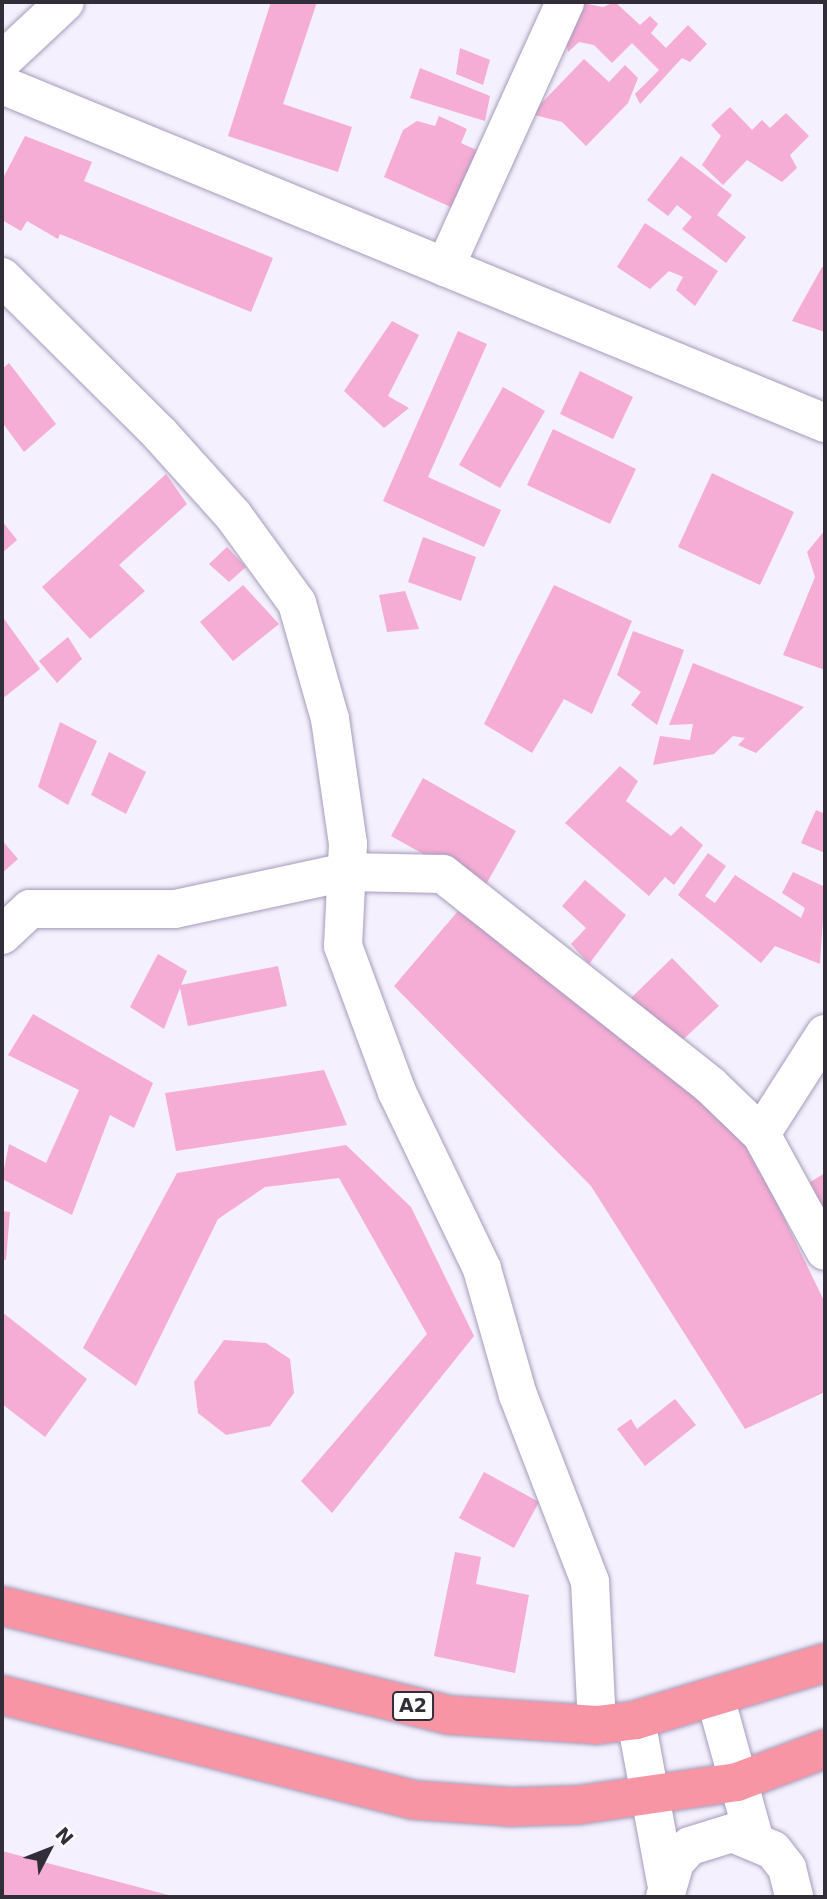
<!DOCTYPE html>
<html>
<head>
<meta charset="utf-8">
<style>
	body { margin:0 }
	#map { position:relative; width:827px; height:1899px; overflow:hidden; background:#f4f0fd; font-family:"DejaVu Sans",sans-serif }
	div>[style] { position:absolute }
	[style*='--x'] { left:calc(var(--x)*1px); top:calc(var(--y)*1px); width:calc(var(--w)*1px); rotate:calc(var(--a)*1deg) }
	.building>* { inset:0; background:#f5acd5 }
	.roads { filter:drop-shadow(0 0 2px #a69cba) drop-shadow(0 0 2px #a69cba) }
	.minor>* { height:38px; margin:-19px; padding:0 19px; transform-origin:19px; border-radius:19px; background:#fff }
	.highway>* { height:38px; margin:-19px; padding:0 19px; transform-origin:19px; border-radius:19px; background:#f895a4 }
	span { translate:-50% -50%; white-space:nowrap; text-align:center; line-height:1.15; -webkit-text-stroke:7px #fff; paint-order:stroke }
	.shield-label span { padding:2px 5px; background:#fff; border:2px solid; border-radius:5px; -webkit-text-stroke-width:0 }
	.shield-label { font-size:19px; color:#312d39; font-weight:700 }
	.frame { position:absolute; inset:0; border:4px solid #312d39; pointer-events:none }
	.north { position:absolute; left:14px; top:1815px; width:70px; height:70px; -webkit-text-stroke:5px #fff; paint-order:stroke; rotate:48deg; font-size:19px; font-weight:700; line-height:28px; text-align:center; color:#312d39 }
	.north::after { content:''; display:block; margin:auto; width:24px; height:32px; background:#312d39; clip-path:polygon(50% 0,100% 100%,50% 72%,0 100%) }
</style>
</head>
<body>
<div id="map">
	<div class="building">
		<i style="clip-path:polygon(271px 2px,317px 2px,283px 104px,352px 127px,338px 172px,228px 136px)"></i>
		<i style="clip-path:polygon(577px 2px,603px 7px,615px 2px,640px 25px,650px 16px,658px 24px,651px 33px,666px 48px,688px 25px,707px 44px,690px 62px,682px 58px,640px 104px,635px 94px,659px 70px,632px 43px,612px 63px,594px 45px,579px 42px,568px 52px,562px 17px)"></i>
		<i style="clip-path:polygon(460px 48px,490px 60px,483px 85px,456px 74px)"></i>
		<i style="clip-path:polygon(584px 59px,609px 82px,625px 65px,638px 78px,628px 103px,586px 146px,562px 122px,531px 114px)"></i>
		<i style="clip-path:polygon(420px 68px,490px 96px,485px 121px,410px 98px)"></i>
		<i style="clip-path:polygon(730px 107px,752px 130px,762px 120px,770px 128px,786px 113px,809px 136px,790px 155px,797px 168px,782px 182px,747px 160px,723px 185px,702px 165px,721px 136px,711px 125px)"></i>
		<i style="clip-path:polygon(439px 116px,467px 129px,461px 143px,479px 151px,453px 208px,384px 177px,403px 130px,417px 121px,435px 126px)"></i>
		<i style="clip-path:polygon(25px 136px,92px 162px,84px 181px,273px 258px,251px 312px,60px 234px,58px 239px,27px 221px,21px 231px,2px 220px,2px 180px)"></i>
		<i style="clip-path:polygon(681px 156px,732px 195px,717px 215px,746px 237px,726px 263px,682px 229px,692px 217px,677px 205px,668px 216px,647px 200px)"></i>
		<i style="clip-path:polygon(645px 223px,718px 271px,695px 306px,676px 290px,683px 277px,669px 271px,650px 289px,617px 267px)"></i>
		<i style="clip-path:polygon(822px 267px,825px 268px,825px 332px,792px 321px)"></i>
		<i style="clip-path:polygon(392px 321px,419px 335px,388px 396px,409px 408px,384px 428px,344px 391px)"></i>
		<i style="clip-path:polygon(458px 331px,487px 344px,428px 477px,501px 510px,484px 547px,383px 501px)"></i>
		<i style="clip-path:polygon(9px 363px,56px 424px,24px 452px,2px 422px,2px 369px)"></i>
		<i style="clip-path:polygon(580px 371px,633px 397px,613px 439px,560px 414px)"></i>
		<i style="clip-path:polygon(503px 387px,545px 411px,500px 488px,459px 465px)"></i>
		<i style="clip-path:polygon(553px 429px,636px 469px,610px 524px,527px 485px)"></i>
		<i style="clip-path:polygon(712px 473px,794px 512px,760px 585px,678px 547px)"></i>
		<i style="clip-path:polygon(166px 474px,187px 504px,119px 565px,145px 591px,90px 639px,42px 587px)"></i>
		<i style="clip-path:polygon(2px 521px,17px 540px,2px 553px)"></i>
		<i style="clip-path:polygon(825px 530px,825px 670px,783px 655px,815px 577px,807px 552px)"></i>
		<i style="clip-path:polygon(423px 537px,476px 557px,461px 601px,408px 582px)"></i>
		<i style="clip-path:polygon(227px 547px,246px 567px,229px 582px,209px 564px)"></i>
		<i style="clip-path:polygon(243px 585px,279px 624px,233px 661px,200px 622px)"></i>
		<i style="clip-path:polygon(554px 585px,632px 621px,592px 714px,564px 699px,532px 753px,484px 724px)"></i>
		<i style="clip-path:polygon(405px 591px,419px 629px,387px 632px,379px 595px)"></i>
		<i style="clip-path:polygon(2px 616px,40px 669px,2px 699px)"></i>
		<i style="clip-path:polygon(633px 631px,684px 650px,657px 725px,631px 705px,641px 692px,617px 675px)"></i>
		<i style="clip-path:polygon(68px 637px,82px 659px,57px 683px,39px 661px)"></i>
		<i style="clip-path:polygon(693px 663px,804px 707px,756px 753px,738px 745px,745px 738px,733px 736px,714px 754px,653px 765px,660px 736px,690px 740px,693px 724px,669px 725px)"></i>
		<i style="clip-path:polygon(60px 722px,97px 741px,68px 805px,38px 787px)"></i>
		<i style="clip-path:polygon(109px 752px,146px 772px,126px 814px,91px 795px)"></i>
		<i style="clip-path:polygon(620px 766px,638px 781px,626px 801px,671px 836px,681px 826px,703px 845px,674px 885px,665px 877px,649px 896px,565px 823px)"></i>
		<i style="clip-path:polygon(423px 778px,516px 831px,484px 888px,391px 836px)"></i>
		<i style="clip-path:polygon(816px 810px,825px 814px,825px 853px,801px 843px)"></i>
		<i style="clip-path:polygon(2px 840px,18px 859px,2px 873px)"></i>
		<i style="clip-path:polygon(708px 853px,726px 866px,705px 896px,715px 903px,735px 875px,801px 918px,805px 908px,782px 893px,793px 872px,825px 887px,820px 964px,775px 946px,761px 963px,678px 895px)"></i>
		<i style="clip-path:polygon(585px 880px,626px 915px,589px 964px,571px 944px,586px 928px,562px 906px)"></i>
		<i style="clip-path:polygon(458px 911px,697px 1089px,748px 1143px,825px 1303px,825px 1392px,745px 1429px,591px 1186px,394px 986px)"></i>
		<i style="clip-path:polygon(158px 954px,187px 971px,181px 985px,278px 966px,287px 1006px,188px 1026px,180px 988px,164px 1029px,130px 1007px)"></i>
		<i style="clip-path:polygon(672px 958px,719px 1006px,675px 1047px,629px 1000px)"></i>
		<i style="clip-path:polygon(33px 1014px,153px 1083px,134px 1128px,110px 1115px,72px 1215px,2px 1179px,9px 1144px,46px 1163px,79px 1090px,8px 1055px)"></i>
		<i style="clip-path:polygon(324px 1070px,347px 1125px,176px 1151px,165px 1093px)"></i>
		<i style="clip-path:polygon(346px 1145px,411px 1207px,474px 1336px,332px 1513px,301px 1481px,427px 1334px,339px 1178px,265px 1187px,218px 1219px,136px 1386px,83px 1348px,177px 1173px)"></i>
		<i style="clip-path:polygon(825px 1173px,825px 1213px,807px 1184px)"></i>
		<i style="clip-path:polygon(2px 1211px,10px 1212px,6px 1260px,2px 1259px)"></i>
		<i style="clip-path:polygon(2px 1312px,87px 1379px,45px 1437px,2px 1404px)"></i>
		<i style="clip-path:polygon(224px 1340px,266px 1343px,290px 1359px,294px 1393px,270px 1426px,226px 1435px,198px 1413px,194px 1382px)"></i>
		<i style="clip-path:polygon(675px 1399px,696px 1425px,645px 1466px,617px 1429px,631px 1419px,637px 1429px)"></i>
		<i style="clip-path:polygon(484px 1472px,539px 1502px,514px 1548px,459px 1518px)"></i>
		<i style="clip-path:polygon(455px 1552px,481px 1557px,476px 1584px,529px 1595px,515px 1673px,434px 1656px)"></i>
		<i style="clip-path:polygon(2px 1851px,172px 1896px,172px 1897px,2px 1897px)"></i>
	</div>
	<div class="roads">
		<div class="minor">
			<i style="--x:2;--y:61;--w:86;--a:-43.1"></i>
			<i style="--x:2;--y:85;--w:890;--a:22.33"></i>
			<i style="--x:445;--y:267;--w:291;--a:-65.6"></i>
			<i style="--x:2;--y:277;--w:223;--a:44.8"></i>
			<i style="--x:160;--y:434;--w:109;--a:48"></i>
			<i style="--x:233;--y:515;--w:109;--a:54"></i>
			<i style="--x:297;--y:603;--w:121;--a:74.1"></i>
			<i style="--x:330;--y:719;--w:126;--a:81.8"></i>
			<i style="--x:348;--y:844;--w:102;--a:92.8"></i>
			<i style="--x:343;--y:946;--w:156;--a:69.7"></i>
			<i style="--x:397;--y:1092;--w:196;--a:64.3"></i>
			<i style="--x:482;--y:1269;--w:131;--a:74.1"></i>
			<i style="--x:518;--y:1395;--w:200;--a:68.9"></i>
			<i style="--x:590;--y:1582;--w:143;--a:87.2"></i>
			<i style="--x:2;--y:935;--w:38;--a:-43"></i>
			<i style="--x:30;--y:909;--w:145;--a:0"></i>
			<i style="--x:175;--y:909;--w:175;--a:-12.2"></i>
			<i style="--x:346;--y:872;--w:97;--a:1.2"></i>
			<i style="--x:443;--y:874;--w:340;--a:38.3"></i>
			<i style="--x:710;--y:1085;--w:71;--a:43.9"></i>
			<i style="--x:761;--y:1134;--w:119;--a:-57.4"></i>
			<i style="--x:761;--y:1134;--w:133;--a:61.3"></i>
			<i style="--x:716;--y:1700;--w:143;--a:74.6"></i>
			<i style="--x:636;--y:1720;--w:165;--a:79.5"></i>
			<i style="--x:665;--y:1897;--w:36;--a:-74"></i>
			<i style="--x:675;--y:1862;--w:22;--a:-47"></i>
			<i style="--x:690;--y:1846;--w:44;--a:-17.2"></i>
			<i style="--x:732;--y:1833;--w:44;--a:22.5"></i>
			<i style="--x:773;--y:1850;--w:23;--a:52"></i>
			<i style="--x:787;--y:1868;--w:30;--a:76"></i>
		</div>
		<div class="highway">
			<i style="--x:2;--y:1606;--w:459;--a:13.7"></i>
			<i style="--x:448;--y:1715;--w:149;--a:3.8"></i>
			<i style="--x:597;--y:1725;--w:39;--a:-7"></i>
			<i style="--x:636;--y:1720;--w:197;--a:-16.8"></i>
			<i style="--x:2;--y:1695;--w:425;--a:14.3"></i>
			<i style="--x:414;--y:1800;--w:97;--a:4.1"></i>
			<i style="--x:511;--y:1807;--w:67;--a:-1.7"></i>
			<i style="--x:578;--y:1805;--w:161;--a:-8.2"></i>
			<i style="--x:737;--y:1782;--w:94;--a:-20.6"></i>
		</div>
	</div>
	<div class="shield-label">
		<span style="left:413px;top:1706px">A2</span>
	</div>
	<div class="frame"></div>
	<div class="north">N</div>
</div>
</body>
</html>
